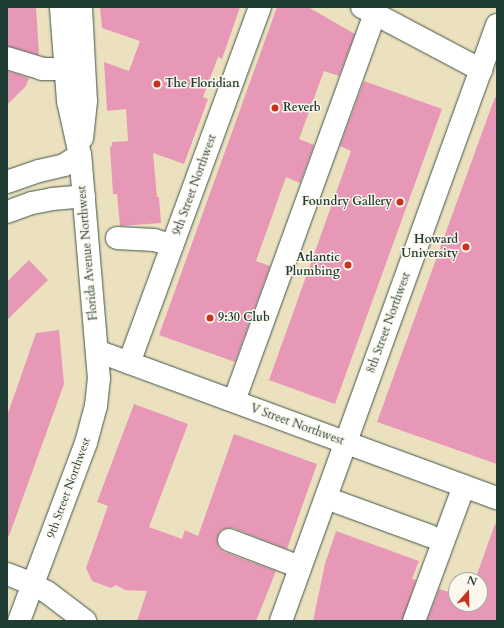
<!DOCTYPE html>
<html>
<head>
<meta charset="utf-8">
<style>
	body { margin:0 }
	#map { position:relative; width:504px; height:628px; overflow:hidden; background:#ece1bf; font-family:Cardo,serif }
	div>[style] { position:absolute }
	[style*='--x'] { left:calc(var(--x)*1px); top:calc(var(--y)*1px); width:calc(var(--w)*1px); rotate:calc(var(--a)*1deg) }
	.building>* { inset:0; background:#e798b7 }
	.roads { filter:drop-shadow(0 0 1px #3e5649) drop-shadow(0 0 1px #3e5649) }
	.minor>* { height:22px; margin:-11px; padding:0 11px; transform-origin:11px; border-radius:11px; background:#fff }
	.major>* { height:22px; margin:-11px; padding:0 11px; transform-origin:11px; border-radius:11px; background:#fff }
	.dots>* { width:11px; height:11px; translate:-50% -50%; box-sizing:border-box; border:2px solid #fbf7ec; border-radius:50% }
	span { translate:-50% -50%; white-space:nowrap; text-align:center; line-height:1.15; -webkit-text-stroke:3px #fbf7ec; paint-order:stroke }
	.poi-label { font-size:12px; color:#1f3d34; font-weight:700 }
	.left { translate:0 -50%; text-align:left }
	.right { translate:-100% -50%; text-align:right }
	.street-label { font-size:12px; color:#1f3d34 }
	.frame { position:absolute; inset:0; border:8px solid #1f3d34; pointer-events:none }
	.north { position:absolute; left:448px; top:572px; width:40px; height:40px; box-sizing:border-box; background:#fbf7ec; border:1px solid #a3ada2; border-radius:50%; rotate:20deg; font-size:11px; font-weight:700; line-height:16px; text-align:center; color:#1f3d34 }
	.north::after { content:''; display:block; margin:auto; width:14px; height:18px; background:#c8321e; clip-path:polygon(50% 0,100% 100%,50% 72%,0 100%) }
</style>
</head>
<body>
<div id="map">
	<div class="building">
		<i style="clip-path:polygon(7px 7px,36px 7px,39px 55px,7px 46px)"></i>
		<i style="clip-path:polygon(100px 7px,240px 7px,222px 59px,218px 57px,203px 97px,208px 99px,184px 164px,153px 153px,157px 197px,159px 197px,161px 223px,120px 226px,117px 194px,113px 194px,110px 147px,112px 146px,112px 142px,128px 141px,126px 109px,107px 111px,104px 62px,129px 71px,140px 41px,102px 28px)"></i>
		<i style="clip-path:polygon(277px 7px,308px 7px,355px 34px,339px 76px,324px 71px,299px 139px,314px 145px,300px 183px,286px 177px,256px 261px,270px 266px,235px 362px,159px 335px)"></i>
		<i style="clip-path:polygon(7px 71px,29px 78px,26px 86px,7px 105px)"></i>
		<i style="clip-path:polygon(364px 81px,442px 109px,335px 404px,269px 380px,351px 151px,340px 146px)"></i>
		<i style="clip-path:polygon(495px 97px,497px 98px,497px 464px,377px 422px)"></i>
		<i style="clip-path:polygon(29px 260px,48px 280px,7px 320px,7px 282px)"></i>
		<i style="clip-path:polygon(59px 330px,64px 384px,9px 536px,7px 535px,7px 416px,36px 333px)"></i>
		<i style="clip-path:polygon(134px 404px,188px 424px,149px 527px,182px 539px,185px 530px,198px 536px,234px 434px,317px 464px,287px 549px,233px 528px,227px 528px,221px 530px,218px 535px,217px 542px,219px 548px,224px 552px,276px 571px,256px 621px,137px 621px,147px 591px,125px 590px,116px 585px,111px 588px,92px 581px,86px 568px,108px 506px,97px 502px)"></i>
		<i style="clip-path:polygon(495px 524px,497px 524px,497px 621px,427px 621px,439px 589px,456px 594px,456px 604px,480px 604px,480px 580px,475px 580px)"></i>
		<i style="clip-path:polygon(336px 531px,419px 561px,412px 579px,416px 580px,402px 621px,313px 621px,325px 564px)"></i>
	</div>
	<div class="roads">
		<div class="minor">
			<i style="--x:362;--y:7;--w:135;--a:27.9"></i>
			<i style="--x:7;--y:58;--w:37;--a:17"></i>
			<i style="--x:42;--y:69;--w:24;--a:0"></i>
			<i style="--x:7;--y:182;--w:34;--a:-19"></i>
			<i style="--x:39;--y:171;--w:26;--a:-13"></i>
			<i style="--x:64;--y:165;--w:19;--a:-32"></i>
			<i style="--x:7;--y:212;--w:27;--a:-20"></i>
			<i style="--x:32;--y:203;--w:20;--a:-11"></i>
			<i style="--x:52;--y:199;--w:32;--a:-5"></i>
			<i style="--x:117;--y:238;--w:37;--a:3"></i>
			<i style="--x:154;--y:240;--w:19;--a:16"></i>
			<i style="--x:97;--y:351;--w:426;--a:20.2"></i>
			<i style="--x:129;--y:363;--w:379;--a:-69.8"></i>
			<i style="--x:234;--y:401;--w:412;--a:-70"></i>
			<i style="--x:326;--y:498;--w:111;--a:20.1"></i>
			<i style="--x:229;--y:540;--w:76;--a:20.8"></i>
			<i style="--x:281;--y:621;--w:634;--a:-70.08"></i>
			<i style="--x:414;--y:621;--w:144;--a:-69.7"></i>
		</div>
		<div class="major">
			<i style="--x:81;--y:7;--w:94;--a:87"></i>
			<i style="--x:86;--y:101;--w:37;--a:96"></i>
			<i style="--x:7;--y:574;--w:22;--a:21"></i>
			<i style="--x:28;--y:582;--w:21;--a:28"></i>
			<i style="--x:47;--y:592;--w:48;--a:37.3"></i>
			<i style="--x:19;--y:621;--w:190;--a:-69.4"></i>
			<i style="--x:86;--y:443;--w:38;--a:-75"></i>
			<i style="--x:96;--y:406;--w:27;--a:-84"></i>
			<i style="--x:99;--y:379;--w:225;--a:-94.8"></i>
			<i style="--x:80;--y:155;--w:55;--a:-102.5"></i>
			<i style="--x:68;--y:101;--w:94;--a:-94.3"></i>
		</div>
	</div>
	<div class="dots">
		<i style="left:157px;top:84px;background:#c8321e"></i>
		<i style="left:275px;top:108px;background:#c8321e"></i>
		<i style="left:400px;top:202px;background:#c8321e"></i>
		<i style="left:466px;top:247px;background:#c8321e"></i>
		<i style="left:348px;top:265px;background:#c8321e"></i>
		<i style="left:210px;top:318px;background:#c8321e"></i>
	</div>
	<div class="poi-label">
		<span class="left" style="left:165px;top:84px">The Floridian</span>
		<span class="left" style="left:283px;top:108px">Reverb</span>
		<span class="right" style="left:392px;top:202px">Foundry Gallery</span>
		<span class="right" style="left:458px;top:247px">Howard<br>University</span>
		<span class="right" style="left:340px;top:265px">Atlantic<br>Plumbing</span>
		<span class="left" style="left:218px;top:318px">9:30 Club</span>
	</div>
	<div class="street-label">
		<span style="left:195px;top:185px;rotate:-70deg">9th Street Northwest</span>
		<span style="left:88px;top:253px;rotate:-95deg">Florida Avenue Northwest</span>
		<span style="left:389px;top:323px;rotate:-70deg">8th Street Northwest</span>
		<span style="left:297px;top:425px;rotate:20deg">V Street Northwest</span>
		<span style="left:69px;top:488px;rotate:-70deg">9th Street Northwest</span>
	</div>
	<div class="frame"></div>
	<div class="north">N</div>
</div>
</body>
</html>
